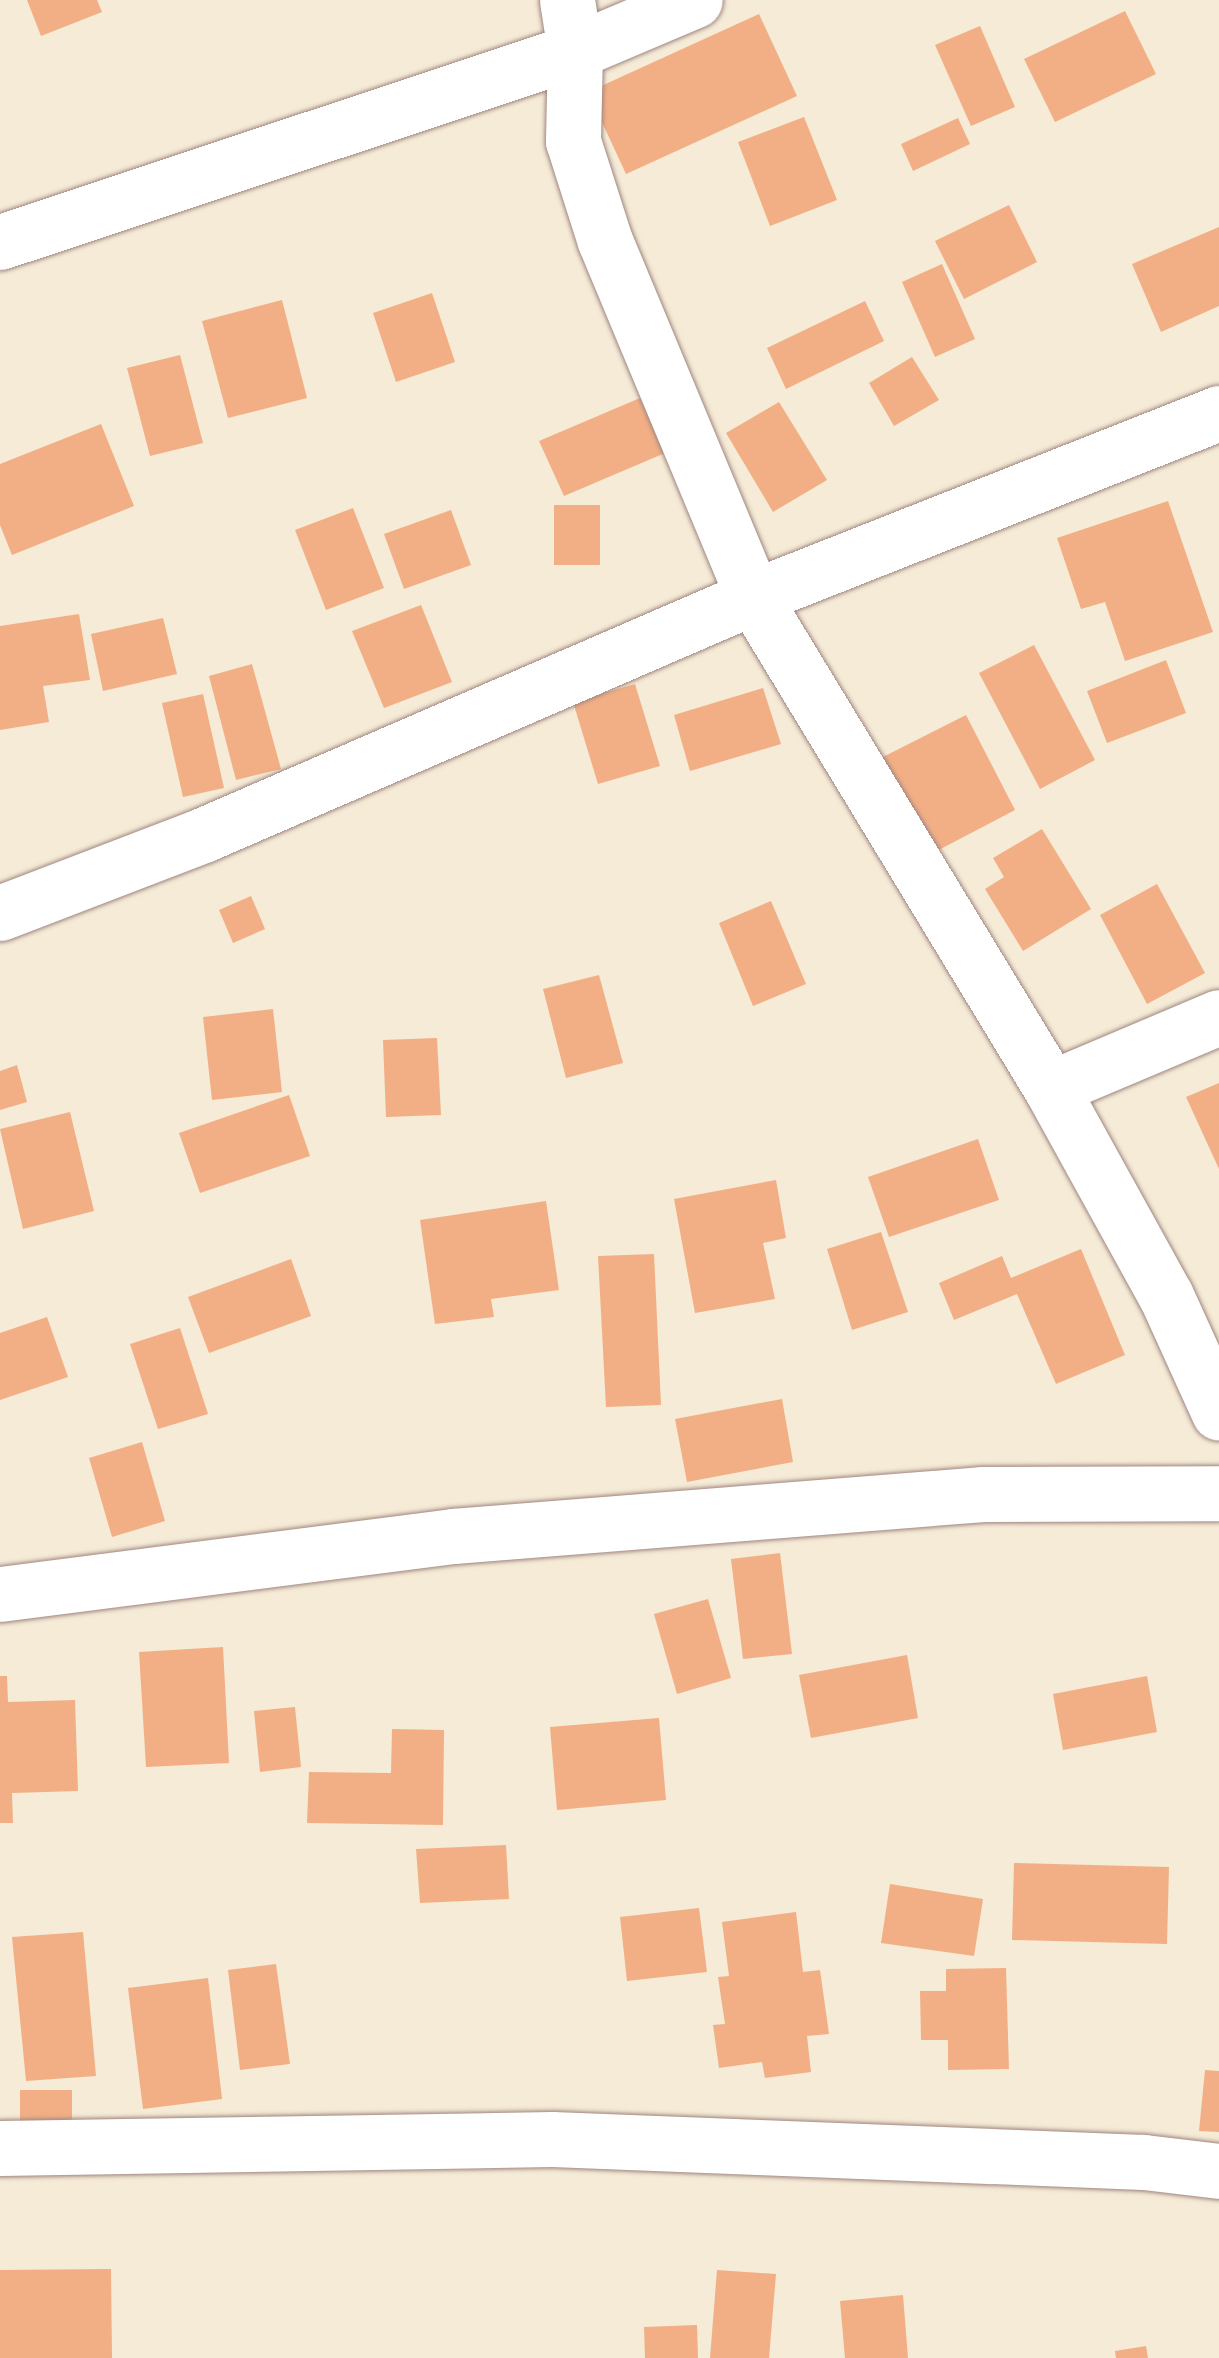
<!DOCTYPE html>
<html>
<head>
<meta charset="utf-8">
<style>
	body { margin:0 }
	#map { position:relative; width:1219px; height:2358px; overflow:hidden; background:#f5ebd6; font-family:"Playpen Sans",sans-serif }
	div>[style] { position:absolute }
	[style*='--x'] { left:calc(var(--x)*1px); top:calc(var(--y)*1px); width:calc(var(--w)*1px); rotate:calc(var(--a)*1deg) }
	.building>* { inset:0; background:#f2af85 }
	.roads { filter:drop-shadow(0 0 2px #a08580) drop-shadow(0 0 2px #a08580) }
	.minor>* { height:55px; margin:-27.5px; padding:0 27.5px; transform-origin:27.5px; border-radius:27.5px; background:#fff }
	span { translate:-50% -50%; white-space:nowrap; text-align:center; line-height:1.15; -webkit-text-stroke:10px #fff; paint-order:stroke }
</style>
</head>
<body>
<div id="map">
	<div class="building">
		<i style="clip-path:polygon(27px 0,97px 0,102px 12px,41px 36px)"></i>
		<i style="clip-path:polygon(1125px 11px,1156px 74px,1055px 122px,1024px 59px)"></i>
		<i style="clip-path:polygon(759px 14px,797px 96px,626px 174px,588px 92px)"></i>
		<i style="clip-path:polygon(980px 26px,1015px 107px,971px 126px,935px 45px)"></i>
		<i style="clip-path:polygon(804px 117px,837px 200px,770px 226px,738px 142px)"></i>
		<i style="clip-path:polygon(958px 118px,970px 144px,913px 171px,901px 144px)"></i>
		<i style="clip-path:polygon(1009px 205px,1037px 262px,964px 299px,935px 241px)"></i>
		<i style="clip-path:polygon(1219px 227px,1219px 306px,1161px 332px,1132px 264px)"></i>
		<i style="clip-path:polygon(942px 264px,975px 339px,935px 357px,902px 282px)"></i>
		<i style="clip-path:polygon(432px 293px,455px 362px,396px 382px,373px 313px)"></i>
		<i style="clip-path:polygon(282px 300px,307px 398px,228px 418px,202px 321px)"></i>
		<i style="clip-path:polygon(865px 301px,884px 341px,786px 389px,767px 348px)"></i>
		<i style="clip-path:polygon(180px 355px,203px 443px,150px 456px,127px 368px)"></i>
		<i style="clip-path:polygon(912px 357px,939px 400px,894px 426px,869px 383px)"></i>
		<i style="clip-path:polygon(640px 398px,665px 453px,564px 496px,539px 441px)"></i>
		<i style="clip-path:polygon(779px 402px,827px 480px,773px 512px,726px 433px)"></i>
		<i style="clip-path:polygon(101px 424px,134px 506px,12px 555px,0 525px,0 464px)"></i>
		<i style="clip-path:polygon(1168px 501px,1213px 632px,1125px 661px,1105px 602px,1081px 609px,1057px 538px)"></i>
		<i style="clip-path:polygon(554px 505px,600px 505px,600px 565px,554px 565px)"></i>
		<i style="clip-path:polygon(353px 508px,384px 588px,326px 610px,295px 530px)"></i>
		<i style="clip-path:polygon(451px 510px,471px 565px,404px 589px,384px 534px)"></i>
		<i style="clip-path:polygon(421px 605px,452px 682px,384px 708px,352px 631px)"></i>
		<i style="clip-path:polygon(79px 614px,90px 680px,43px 686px,49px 722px,0 730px,0 626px)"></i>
		<i style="clip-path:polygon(163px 618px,177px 674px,103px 691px,91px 634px)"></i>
		<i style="clip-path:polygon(1034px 645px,1095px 760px,1040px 789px,979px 673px)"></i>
		<i style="clip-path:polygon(1166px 660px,1186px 713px,1107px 743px,1087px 691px)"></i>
		<i style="clip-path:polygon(252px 664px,281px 769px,236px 780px,209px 676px)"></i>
		<i style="clip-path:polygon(635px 684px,660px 766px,598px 784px,573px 702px)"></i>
		<i style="clip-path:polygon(763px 688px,781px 744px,690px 771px,674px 715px)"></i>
		<i style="clip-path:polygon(203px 694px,224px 788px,183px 797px,162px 703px)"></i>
		<i style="clip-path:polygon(966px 715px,1015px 810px,931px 854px,881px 758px)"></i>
		<i style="clip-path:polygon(1042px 829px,1091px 909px,1023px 951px,985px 889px,1004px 877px,993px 858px)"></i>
		<i style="clip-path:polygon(1157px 884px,1205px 973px,1147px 1004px,1100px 915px)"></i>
		<i style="clip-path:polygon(251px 896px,265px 929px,233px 943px,219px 910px)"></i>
		<i style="clip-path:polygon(771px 901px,806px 984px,753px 1006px,719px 923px)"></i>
		<i style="clip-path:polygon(599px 975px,623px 1063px,566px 1078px,543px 989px)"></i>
		<i style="clip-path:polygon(273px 1009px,282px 1092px,212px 1100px,203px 1017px)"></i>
		<i style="clip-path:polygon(437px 1038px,441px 1115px,386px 1117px,383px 1040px)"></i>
		<i style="clip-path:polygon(17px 1065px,27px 1102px,0 1110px,0 1071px)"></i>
		<i style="clip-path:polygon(1219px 1083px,1219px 1169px,1186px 1097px)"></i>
		<i style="clip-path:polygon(289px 1095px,310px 1156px,200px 1193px,179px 1133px)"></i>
		<i style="clip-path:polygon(70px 1112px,94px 1211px,23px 1229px,0 1129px)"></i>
		<i style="clip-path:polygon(978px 1139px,999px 1200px,889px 1237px,868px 1177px)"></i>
		<i style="clip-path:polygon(776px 1180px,786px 1238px,763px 1243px,775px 1299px,695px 1313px,674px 1199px)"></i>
		<i style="clip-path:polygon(546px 1201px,559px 1290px,491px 1299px,494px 1317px,435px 1324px,420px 1220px)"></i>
		<i style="clip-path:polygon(881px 1232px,908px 1312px,852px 1330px,827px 1249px)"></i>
		<i style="clip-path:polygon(1081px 1249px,1125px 1355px,1056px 1384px,1017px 1294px,954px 1320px,939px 1283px,1002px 1256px,1011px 1278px)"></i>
		<i style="clip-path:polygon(654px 1254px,661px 1405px,606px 1407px,598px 1256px)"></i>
		<i style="clip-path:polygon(291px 1259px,311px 1316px,209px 1353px,188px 1297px)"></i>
		<i style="clip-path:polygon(47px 1317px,68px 1377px,0 1400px,0 1333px)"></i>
		<i style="clip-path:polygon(180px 1328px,208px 1414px,158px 1429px,130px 1344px)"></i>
		<i style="clip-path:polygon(782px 1399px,793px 1462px,687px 1482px,675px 1419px)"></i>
		<i style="clip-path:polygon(142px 1442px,165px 1521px,112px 1537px,89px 1458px)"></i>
		<i style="clip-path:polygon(780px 1553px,792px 1654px,743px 1659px,731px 1559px)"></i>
		<i style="clip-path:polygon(708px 1599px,731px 1678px,677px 1694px,654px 1614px)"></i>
		<i style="clip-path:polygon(223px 1647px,229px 1763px,146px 1767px,139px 1652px)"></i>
		<i style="clip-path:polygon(907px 1655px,918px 1718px,811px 1738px,799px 1675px)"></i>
		<i style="clip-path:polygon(0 1676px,7px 1676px,8px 1702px,75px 1700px,78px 1791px,12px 1793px,13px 1823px,0 1823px)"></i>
		<i style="clip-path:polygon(1147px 1676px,1157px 1732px,1063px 1750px,1053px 1694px)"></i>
		<i style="clip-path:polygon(295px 1707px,301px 1767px,260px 1772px,254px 1711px)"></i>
		<i style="clip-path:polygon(659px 1718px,666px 1800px,557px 1810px,550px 1727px)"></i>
		<i style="clip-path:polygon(392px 1729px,444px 1730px,443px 1825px,307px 1823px,309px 1772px,391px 1773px)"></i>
		<i style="clip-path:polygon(506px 1845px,509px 1899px,420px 1903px,416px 1849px)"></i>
		<i style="clip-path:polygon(1014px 1863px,1169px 1867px,1167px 1944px,1012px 1940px)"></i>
		<i style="clip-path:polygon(890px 1884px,983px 1899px,974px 1956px,881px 1943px)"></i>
		<i style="clip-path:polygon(699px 1908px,707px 1972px,627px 1981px,620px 1917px)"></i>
		<i style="clip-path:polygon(796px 1912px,803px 1972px,820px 1970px,829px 2034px,807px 2036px,811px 2072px,765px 2078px,762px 2062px,719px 2068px,713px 2025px,725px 2024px,718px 1977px,729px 1976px,722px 1922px)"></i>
		<i style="clip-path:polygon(83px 1932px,96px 2076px,26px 2081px,12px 1937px)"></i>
		<i style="clip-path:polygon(276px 1964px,290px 2064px,240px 2070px,228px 1970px)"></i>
		<i style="clip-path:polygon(1006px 1968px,1009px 2069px,948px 2070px,948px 2040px,921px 2040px,920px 1991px,946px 1991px,946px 1969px)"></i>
		<i style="clip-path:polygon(208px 1978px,222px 2099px,143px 2109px,128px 1988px)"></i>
		<i style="clip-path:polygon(1205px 2070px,1219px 2071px,1219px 2132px,1199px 2131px)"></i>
		<i style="clip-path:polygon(20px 2090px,72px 2090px,72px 2123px,20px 2123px)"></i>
		<i style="clip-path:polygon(111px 2269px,112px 2358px,0 2358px,0 2270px)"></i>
		<i style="clip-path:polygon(717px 2270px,776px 2274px,769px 2358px,710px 2358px)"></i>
		<i style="clip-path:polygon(903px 2295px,908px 2358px,845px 2358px,840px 2301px)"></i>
		<i style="clip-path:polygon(697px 2325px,698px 2358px,645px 2358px,644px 2327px)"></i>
		<i style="clip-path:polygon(1146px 2346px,1148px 2358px,1116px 2358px,1115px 2351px)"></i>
	</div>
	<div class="roads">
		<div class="minor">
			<i style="--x:567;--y:0;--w:52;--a:81.1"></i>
			<i style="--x:575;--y:51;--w:90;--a:91.3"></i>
			<i style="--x:573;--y:141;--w:105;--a:72.3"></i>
			<i style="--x:605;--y:241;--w:386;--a:67.4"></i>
			<i style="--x:753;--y:597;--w:574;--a:58.75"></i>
			<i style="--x:1051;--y:1088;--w:238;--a:61.1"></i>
			<i style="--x:1166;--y:1296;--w:128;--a:65.6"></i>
			<i style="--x:0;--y:242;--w:606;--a:-18.38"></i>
			<i style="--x:575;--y:51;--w:130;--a:-23"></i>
			<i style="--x:0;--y:913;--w:217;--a:-21"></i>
			<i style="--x:203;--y:835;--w:599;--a:-23.4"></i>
			<i style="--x:753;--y:597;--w:501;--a:-21.55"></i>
			<i style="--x:1051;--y:1088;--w:182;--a:-22.9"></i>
			<i style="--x:0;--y:1594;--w:457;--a:-7.3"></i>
			<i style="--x:453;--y:1536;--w:532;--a:-4.53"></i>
			<i style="--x:983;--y:1494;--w:236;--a:-0.2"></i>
			<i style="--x:0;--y:2148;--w:552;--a:-0.93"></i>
			<i style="--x:552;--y:2139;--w:592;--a:2.22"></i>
			<i style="--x:1144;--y:2162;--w:76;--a:6.8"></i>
		</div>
	</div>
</div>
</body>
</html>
